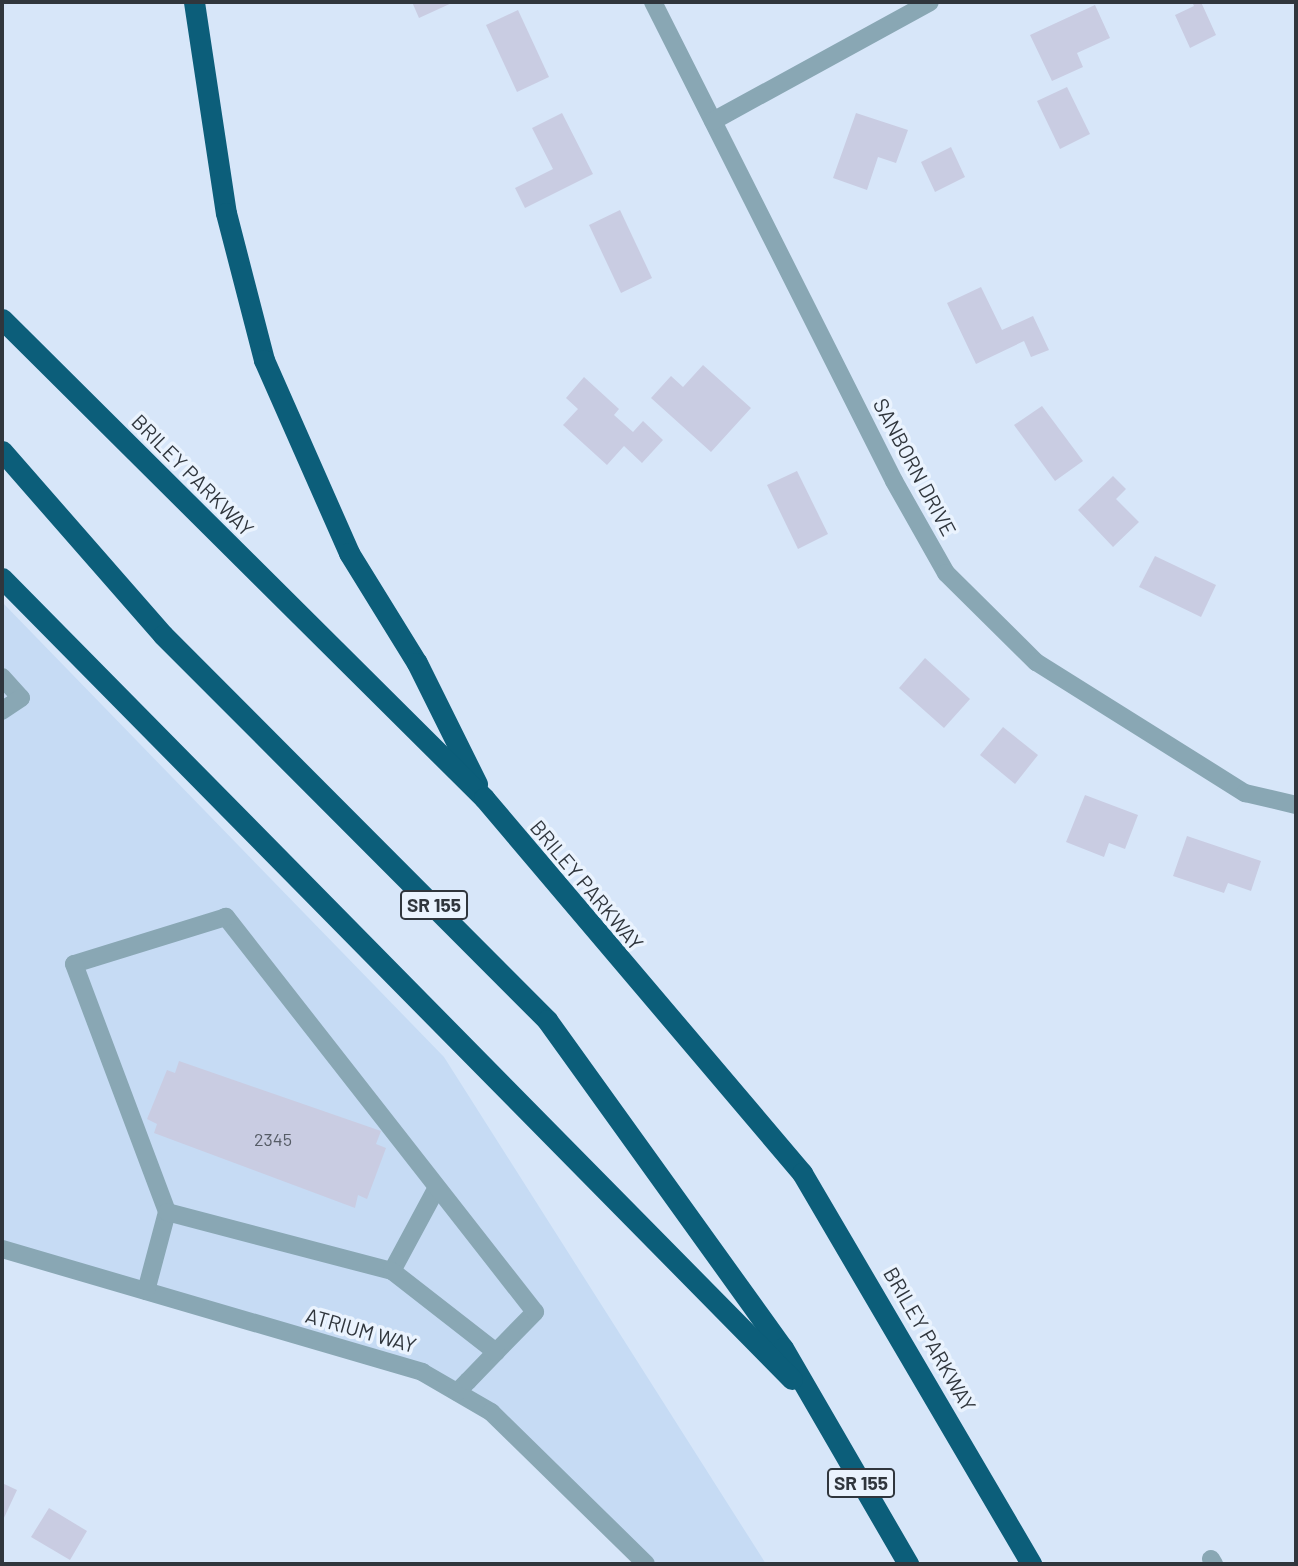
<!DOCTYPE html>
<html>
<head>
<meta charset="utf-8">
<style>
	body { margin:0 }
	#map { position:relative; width:1298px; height:1566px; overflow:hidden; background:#d7e6f9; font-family:Barlow,sans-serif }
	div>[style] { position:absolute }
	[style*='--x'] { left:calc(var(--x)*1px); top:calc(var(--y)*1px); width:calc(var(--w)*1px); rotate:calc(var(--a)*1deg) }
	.built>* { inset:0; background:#c6dbf4 }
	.building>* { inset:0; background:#c9cce2 }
	.minor>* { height:18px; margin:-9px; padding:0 9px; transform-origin:9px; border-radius:9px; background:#89a7b4 }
	.highway>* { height:21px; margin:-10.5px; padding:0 10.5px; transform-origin:10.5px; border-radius:10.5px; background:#0c5e7a }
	span { translate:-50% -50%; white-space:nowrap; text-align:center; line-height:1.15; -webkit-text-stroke:7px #eaf3fe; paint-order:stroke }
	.number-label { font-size:18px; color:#565c66 }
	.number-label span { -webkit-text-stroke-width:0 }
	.shield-label span { padding:2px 5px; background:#eaf3fe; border:2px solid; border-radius:5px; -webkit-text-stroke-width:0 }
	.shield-label { font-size:19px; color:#30363d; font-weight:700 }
	.street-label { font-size:21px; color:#30363d }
	.frame { position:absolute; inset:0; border:4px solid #30363d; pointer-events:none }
</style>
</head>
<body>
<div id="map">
	<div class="built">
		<i style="clip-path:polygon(2px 602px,444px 1057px,766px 1564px,646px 1564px,491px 1412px,422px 1372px,2px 1248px)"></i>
	</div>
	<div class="building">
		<i style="clip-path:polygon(412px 2px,454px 2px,419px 18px)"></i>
		<i style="clip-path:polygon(1192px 2px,1201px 2px,1216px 35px,1190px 48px,1175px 15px,1194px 6px)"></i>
		<i style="clip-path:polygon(1095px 5px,1110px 38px,1077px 53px,1083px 67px,1052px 81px,1030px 35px)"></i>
		<i style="clip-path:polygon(518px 10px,549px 77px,517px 92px,486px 25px)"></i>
		<i style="clip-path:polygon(1067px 87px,1090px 134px,1060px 149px,1037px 101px)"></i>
		<i style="clip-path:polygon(562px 113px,593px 174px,525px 208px,515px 188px,553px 169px,532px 128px)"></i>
		<i style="clip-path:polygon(856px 113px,908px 130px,896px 163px,878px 157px,867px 190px,833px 178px)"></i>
		<i style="clip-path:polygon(951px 147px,965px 177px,935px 192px,921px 162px)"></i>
		<i style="clip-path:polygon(620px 210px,652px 278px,621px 293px,589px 225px)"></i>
		<i style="clip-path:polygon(981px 287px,1002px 330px,1033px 316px,1049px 350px,1031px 357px,1024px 341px,976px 364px,947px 303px)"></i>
		<i style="clip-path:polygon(703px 365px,751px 408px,711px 452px,651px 398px,671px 376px,683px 387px)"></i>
		<i style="clip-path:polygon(584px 377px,619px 409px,614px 415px,633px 432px,643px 421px,663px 440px,642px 463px,624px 446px,607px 465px,563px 425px,578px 409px,566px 398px)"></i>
		<i style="clip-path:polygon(1042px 406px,1083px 461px,1055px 481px,1014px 425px)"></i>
		<i style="clip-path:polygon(797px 471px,828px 534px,798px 549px,767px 485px)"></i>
		<i style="clip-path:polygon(1113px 476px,1126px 489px,1116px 499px,1139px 522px,1113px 547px,1078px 510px)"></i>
		<i style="clip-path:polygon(1155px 556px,1216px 585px,1201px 617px,1139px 587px)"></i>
		<i style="clip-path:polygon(925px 658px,970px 699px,944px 728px,899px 688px)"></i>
		<i style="clip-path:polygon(1003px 727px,1038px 755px,1015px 784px,980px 755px)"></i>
		<i style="clip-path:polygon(1085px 795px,1138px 815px,1125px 849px,1109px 843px,1104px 857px,1066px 842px)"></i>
		<i style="clip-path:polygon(1187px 836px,1261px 861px,1251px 891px,1228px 883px,1224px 893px,1173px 876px)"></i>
		<i style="clip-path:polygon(179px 1061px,381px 1131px,376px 1144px,386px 1148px,367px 1199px,358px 1195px,355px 1208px,154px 1133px,157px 1124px,147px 1119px,167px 1070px,175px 1073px)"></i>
		<i style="clip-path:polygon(2px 1483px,17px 1490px,2px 1522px)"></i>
		<i style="clip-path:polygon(49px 1508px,87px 1531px,70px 1560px,31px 1537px)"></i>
	</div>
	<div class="minor">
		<i style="--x:653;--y:2;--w:536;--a:63.29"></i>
		<i style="--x:894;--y:481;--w:106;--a:60.5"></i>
		<i style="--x:946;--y:573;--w:127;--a:44.7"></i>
		<i style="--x:1036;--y:662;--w:247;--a:32.1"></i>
		<i style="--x:1245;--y:793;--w:52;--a:13.2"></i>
		<i style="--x:713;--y:121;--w:247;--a:-28.7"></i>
		<i style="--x:2;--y:677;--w:28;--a:48"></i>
		<i style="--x:21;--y:698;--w:23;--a:146"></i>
		<i style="--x:2;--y:1249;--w:438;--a:16.3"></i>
		<i style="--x:422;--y:1372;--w:80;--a:30.1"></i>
		<i style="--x:491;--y:1412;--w:217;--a:44.4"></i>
		<i style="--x:392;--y:1271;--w:91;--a:-61.7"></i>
		<i style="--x:146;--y:1291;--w:82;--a:-75.1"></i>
		<i style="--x:457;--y:1392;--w:16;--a:-45"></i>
		<i style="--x:468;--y:1381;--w:40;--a:-46"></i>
		<i style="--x:496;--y:1352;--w:56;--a:-45.7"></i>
		<i style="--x:535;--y:1312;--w:502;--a:-128.04"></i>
		<i style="--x:226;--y:917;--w:159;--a:162.8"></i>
		<i style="--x:74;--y:964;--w:265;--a:69.4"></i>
		<i style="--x:167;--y:1212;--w:233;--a:14.7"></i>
		<i style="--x:392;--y:1271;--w:132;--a:37.9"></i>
		<i style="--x:1211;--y:1559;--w:6;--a:59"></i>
	</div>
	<div class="highway">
		<i style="--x:194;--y:2;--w:213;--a:81.4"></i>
		<i style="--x:226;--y:213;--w:152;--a:75.5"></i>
		<i style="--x:264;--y:360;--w:211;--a:66.2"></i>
		<i style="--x:349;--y:553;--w:129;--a:58.3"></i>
		<i style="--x:417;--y:663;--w:135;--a:63.6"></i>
		<i style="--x:2;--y:319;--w:680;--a:44.82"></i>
		<i style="--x:484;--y:798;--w:492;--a:49.7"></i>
		<i style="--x:802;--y:1173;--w:453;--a:59.6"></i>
		<i style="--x:2;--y:451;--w:244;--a:48.8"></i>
		<i style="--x:163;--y:635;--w:544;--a:45.07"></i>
		<i style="--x:547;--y:1020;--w:404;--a:54.3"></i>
		<i style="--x:783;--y:1348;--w:250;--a:59.9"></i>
		<i style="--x:2;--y:578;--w:1125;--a:45.4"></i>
	</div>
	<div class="number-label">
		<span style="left:273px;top:1139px">2345</span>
	</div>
	<div class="shield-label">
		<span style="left:434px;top:905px">SR 155</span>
		<span style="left:861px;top:1483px">SR 155</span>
	</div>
	<div class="street-label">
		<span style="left:915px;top:467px;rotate:62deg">SANBORN DRIVE</span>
		<span style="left:193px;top:475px;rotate:45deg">BRILEY PARKWAY</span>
		<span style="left:587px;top:885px;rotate:50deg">BRILEY PARKWAY</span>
		<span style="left:361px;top:1330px;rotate:16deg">ATRIUM WAY</span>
		<span style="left:930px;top:1339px;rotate:60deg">BRILEY PARKWAY</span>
	</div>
	<div class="frame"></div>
</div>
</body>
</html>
